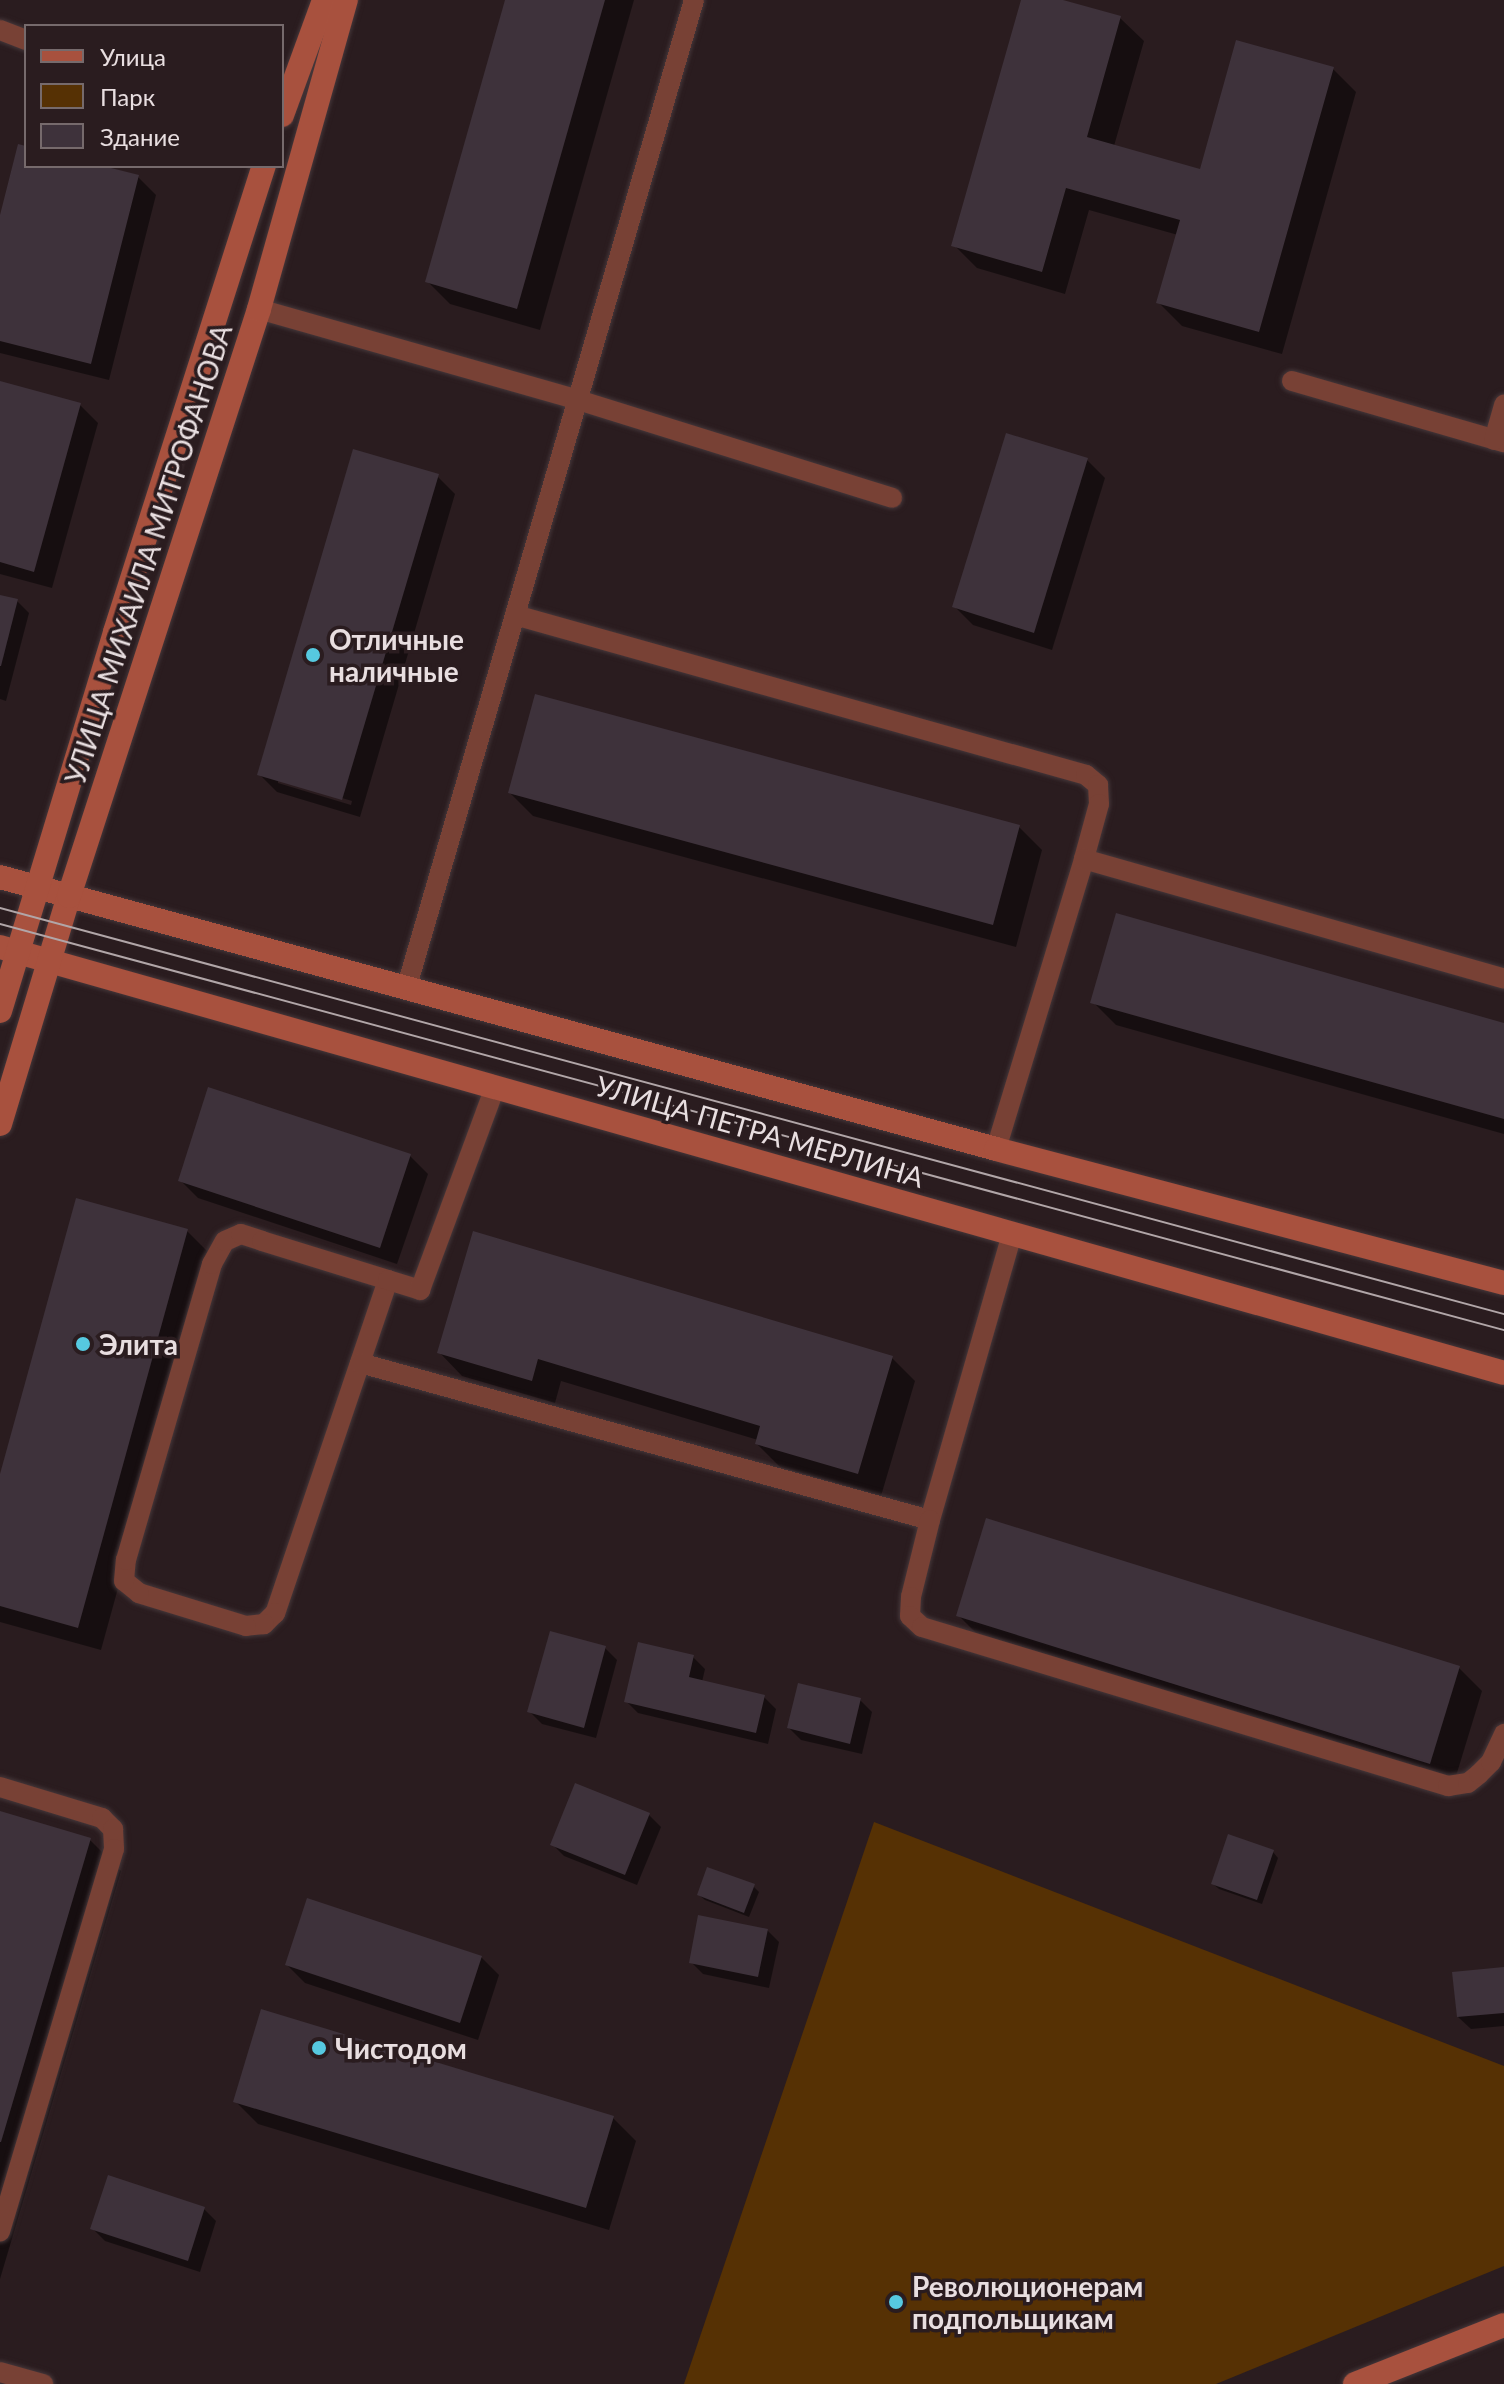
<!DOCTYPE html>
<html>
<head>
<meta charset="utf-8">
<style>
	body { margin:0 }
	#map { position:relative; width:1504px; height:2384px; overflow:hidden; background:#2a1c1f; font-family:Lato,sans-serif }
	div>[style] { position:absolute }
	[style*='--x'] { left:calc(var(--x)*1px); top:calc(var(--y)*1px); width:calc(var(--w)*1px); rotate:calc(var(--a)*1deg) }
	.green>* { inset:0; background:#563104 }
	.shadow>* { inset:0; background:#0007 }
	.building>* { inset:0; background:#3e323b }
	.roads { filter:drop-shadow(0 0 2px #45373a) drop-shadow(0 0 2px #45373a) }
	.service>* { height:20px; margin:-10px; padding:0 10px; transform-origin:10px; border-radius:10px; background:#784135 }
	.secondary>* { height:24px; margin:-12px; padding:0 12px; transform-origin:12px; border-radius:12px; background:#a8513e }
	.tram>* { height:2px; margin:-1px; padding:0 1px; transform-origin:1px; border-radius:1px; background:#b1a6a8 }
	.dots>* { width:22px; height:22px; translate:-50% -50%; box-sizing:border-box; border:4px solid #2a1c1f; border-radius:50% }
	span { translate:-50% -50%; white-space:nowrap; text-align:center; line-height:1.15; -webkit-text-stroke:7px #2a1c1f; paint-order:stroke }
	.street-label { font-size:28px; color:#e8dee0 }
	.poi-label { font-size:28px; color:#e8dee0; font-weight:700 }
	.left { translate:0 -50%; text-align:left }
	.legend { position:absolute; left:24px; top:24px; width:260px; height:144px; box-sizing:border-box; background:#2a1c1f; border:2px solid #766a6c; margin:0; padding:10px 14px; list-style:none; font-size:24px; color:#e8dee0 }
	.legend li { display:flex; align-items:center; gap:16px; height:40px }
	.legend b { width:40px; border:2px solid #766a6c }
</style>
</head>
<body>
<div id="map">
	<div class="green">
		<i style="clip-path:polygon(874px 1822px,1504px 2066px,1504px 2266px,1216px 2384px,684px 2384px)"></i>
	</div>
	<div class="shadow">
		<i style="clip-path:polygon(507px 0,634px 0,540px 330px,450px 304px,427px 281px)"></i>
		<i style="clip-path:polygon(1023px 0,1056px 0,1120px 18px,1144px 41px,1114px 146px,1201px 172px,1333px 69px,1356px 92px,1282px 354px,1182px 326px,1159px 303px,1178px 235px,1089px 210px,1065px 294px,977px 268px,954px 245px)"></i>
		<i style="clip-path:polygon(26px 148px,26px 166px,95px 166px,138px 177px,156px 195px,109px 380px,0 353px,0 224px)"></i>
		<i style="clip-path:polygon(0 383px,80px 405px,98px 423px,52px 588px,0 574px)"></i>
		<i style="clip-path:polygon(1087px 460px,1105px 478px,1052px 650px,973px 625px,955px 607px)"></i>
		<i style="clip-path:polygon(evenodd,437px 476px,455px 494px,360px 817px,277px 792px,259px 774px,437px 476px,278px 779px,352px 801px,351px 805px,278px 783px,278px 779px)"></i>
		<i style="clip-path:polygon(0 597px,17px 601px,29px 613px,6px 701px,0 699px)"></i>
		<i style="clip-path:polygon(510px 793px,1019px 827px,1042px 850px,1016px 947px,533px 816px)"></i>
		<i style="clip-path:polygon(1093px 1002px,1504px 1025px,1504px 1134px,1116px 1025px)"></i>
		<i style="clip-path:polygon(410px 1156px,428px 1174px,397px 1264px,198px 1198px,180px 1180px)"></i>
		<i style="clip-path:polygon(187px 1231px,210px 1254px,101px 1650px,0 1622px,0 1481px)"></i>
		<i style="clip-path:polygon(439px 1352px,892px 1358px,915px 1381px,881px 1496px,780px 1467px,757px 1444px,758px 1440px,561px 1381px,555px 1403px,462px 1376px)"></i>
		<i style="clip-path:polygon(958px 1615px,1459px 1668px,1482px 1691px,1453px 1786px,981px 1638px)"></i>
		<i style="clip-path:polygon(605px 1648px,617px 1660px,596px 1738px,542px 1724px,530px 1712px)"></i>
		<i style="clip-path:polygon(693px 1657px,705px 1669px,702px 1682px,764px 1697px,776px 1709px,768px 1744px,638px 1713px,626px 1701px)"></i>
		<i style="clip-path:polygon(860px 1700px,872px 1712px,862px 1754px,801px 1740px,789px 1728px)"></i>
		<i style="clip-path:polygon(0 1813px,90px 1840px,121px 1871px,0 2279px)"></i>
		<i style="clip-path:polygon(649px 1815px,661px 1827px,637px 1885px,564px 1856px,552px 1844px)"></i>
		<i style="clip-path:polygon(1273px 1852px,1278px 1858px,1262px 1904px,1219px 1889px,1213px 1884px)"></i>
		<i style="clip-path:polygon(753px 1886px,759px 1892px,749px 1917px,705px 1900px,699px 1895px)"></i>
		<i style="clip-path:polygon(767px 1930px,779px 1942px,769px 1988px,703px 1974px,691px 1962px)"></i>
		<i style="clip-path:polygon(481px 1957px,499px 1975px,478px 2040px,305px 1983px,287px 1965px)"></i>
		<i style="clip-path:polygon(1504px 1969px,1504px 2026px,1471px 2029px,1458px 2017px)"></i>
		<i style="clip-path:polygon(235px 2101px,613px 2118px,636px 2141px,609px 2230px,258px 2124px)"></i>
		<i style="clip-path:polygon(204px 2209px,216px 2221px,200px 2272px,105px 2241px,93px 2229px)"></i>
	</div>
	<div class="building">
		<i style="clip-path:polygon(505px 0,605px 0,517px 309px,425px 282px)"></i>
		<i style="clip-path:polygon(1021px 0,1063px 0,1121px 16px,1087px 137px,1200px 169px,1236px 40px,1334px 67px,1259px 332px,1156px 303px,1180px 220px,1066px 188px,1042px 272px,951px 246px)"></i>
		<i style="clip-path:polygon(18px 144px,26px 146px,26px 166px,103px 166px,139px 175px,91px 364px,0 341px,0 215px)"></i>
		<i style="clip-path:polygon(0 381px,81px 403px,34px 572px,0 562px)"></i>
		<i style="clip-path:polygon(1006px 433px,1088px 458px,1034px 633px,952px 607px)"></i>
		<i style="clip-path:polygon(353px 449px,439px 474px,342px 800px,257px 775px)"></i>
		<i style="clip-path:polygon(0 595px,18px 599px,1px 666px,0 666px)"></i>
		<i style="clip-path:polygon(535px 694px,1020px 825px,993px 925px,508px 793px)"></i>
		<i style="clip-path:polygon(1116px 913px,1504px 1023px,1504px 1119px,1090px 1003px)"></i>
		<i style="clip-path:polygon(208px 1087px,411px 1154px,380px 1248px,178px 1181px)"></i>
		<i style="clip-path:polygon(76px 1198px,188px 1229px,78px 1628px,0 1606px,0 1474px)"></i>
		<i style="clip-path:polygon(473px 1231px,893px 1356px,858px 1474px,755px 1444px,760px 1426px,538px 1359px,532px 1381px,437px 1353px)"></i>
		<i style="clip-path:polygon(986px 1518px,1460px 1666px,1430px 1764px,956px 1616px)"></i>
		<i style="clip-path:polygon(550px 1631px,606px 1646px,584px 1728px,527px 1712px)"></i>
		<i style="clip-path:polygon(638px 1642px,694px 1655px,689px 1677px,765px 1695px,756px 1733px,624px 1702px)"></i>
		<i style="clip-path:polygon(798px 1683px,861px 1698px,850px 1744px,787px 1728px)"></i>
		<i style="clip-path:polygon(575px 1783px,650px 1813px,625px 1875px,550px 1845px)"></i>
		<i style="clip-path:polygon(0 1811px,91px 1838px,1px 2142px,0 2142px)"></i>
		<i style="clip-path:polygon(1228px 1834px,1274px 1850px,1257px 1900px,1211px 1884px)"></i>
		<i style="clip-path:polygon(707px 1867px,755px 1884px,744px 1913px,697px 1895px)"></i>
		<i style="clip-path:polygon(307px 1898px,482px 1956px,460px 2023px,285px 1965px)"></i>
		<i style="clip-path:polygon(698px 1915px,768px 1929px,758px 1977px,689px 1963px)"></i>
		<i style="clip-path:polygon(1504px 1967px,1504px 2013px,1457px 2017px,1452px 1972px)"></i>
		<i style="clip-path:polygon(261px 2009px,614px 2116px,586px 2208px,233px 2102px)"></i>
		<i style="clip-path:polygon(108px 2175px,205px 2207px,188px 2261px,90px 2229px)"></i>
	</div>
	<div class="roads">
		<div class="service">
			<i style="--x:0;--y:30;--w:28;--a:21"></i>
			<i style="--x:259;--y:309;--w:332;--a:15.9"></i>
			<i style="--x:578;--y:400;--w:329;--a:17.3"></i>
			<i style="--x:1292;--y:381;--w:221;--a:16.1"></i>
			<i style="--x:1494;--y:440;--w:37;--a:-74"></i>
			<i style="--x:515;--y:615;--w:593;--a:15.65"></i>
			<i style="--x:1086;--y:775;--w:16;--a:40"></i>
			<i style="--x:1098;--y:785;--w:19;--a:87"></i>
			<i style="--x:1099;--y:804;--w:57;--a:105.3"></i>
			<i style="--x:407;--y:986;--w:1027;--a:-73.77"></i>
			<i style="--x:996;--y:1149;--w:303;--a:-73.1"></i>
			<i style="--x:1084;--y:859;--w:437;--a:15.9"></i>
			<i style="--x:388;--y:1280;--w:352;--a:108.7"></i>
			<i style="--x:275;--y:1613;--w:16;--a:135"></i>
			<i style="--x:264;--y:1624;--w:18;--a:174"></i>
			<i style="--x:246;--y:1626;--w:112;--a:-162.9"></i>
			<i style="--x:139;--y:1593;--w:19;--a:-141"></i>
			<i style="--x:124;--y:1581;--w:21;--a:-85"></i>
			<i style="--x:126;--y:1560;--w:308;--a:-73.8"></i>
			<i style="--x:212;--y:1264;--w:26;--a:-61"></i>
			<i style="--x:225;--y:1241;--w:17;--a:-24"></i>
			<i style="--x:241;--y:1234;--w:22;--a:18"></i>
			<i style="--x:262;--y:1241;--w:132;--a:17.2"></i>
			<i style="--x:388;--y:1280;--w:34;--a:17"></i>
			<i style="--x:420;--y:1290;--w:216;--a:-69.7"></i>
			<i style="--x:360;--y:1363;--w:591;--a:15.4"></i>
			<i style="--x:930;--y:1520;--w:298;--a:-74"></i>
			<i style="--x:930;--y:1520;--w:79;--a:103.9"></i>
			<i style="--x:911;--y:1597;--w:19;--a:93"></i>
			<i style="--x:910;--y:1616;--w:16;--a:43"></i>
			<i style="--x:922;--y:1627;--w:550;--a:16.82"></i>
			<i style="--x:1448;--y:1786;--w:20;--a:-9"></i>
			<i style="--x:1468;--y:1783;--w:14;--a:-39"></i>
			<i style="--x:1479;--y:1774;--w:17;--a:-45"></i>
			<i style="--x:1491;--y:1762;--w:31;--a:-65"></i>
			<i style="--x:0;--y:1787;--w:107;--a:16.9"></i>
			<i style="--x:102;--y:1818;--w:16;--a:45"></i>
			<i style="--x:113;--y:1829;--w:20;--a:87"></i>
			<i style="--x:114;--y:1849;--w:399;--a:106.6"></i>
			<i style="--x:0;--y:2372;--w:45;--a:15.6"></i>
		</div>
		<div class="secondary">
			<i style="--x:282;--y:115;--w:122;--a:-69.9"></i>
			<i style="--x:0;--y:877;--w:1032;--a:15.27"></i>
			<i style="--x:996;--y:1149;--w:525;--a:14.78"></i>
			<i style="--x:0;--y:947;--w:1563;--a:15.81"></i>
			<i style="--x:0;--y:1011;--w:396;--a:-73.1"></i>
			<i style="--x:115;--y:632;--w:489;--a:-72.3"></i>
			<i style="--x:0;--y:1124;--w:238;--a:-73.2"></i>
			<i style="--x:69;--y:896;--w:617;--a:-72.06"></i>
			<i style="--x:259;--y:309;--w:321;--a:-74.3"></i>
			<i style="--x:1355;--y:2384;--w:160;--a:-21.6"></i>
		</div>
	</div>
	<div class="tram">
		<i style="--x:0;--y:908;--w:1558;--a:15.11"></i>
		<i style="--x:0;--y:924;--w:1558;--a:15.11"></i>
	</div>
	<div class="dots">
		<i style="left:313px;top:655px;background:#56c9e0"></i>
		<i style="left:83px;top:1344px;background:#56c9e0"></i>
		<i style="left:319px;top:2048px;background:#56c9e0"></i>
		<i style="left:896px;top:2302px;background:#56c9e0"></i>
	</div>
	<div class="street-label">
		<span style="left:148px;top:554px;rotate:-72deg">УЛИЦА МИХАИЛА МИТРОФАНОВА</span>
		<span style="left:760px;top:1131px;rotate:16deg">УЛИЦА ПЕТРА МЕРЛИНА</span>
	</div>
	<div class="poi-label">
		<span class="left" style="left:329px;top:655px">Отличные<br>наличные</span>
		<span class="left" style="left:99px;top:1344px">Элита</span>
		<span class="left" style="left:335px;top:2048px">Чистодом</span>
		<span class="left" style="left:912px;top:2302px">Революционерам<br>подпольщикам</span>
	</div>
	<ul class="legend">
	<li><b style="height:10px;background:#a8513e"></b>Улица</li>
	<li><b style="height:22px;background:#563104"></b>Парк</li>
	<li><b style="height:22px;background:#3e323b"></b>Здание</li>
	</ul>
</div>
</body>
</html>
